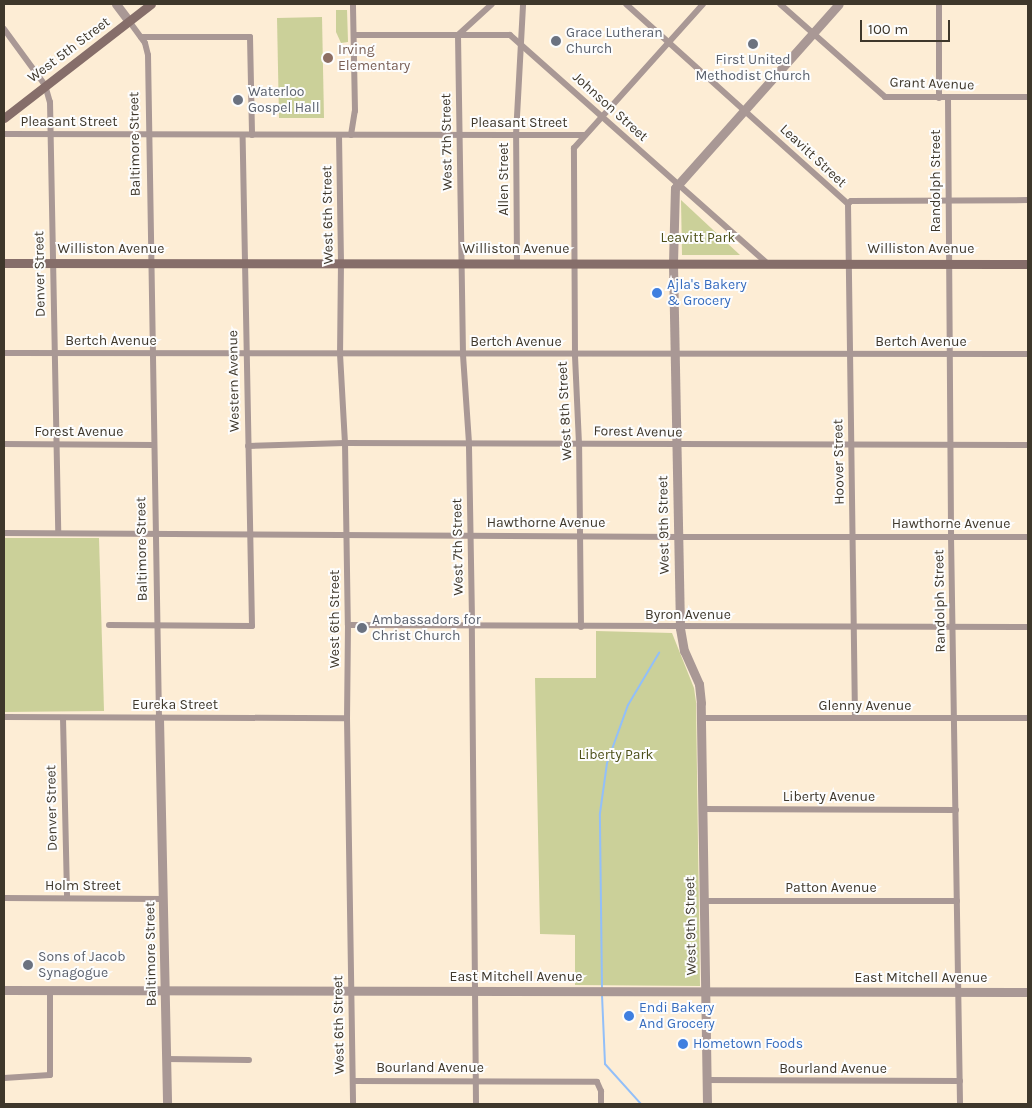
<!DOCTYPE html>
<html>
<head>
<meta charset="utf-8">
<style>
	body { margin:0 }
	#map { position:relative; width:1032px; height:1108px; overflow:hidden; background:#fdedd5; font-family:Karla,sans-serif }
	div>[style] { position:absolute }
	[style*='--x'] { left:calc(var(--x)*1px); top:calc(var(--y)*1px); width:calc(var(--w)*1px); rotate:calc(var(--a)*1deg) }
	.green>* { inset:0; background:#cbd099 }
	.stream>* { height:2px; margin:-1px; padding:0 1px; transform-origin:1px; border-radius:1px; background:#92bff9 }
	.minor>* { height:6px; margin:-3px; padding:0 3px; transform-origin:3px; border-radius:3px; background:#a99895 }
	.tertiary>* { height:9px; margin:-4.5px; padding:0 4.5px; transform-origin:4.5px; border-radius:4.5px; background:#a99895 }
	.secondary>* { height:9px; margin:-4.5px; padding:0 4.5px; transform-origin:4.5px; border-radius:4.5px; background:#866e6a }
	.dots>* { width:14px; height:14px; translate:-50% -50%; box-sizing:border-box; border:2px solid #fdfdfd; border-radius:50% }
	span { translate:-50% -50%; white-space:nowrap; text-align:center; line-height:1.15; -webkit-text-stroke:4px #fdfdfd; paint-order:stroke }
	.worship-label { font-size:14px; color:#5b616d }
	.left { translate:0 -50%; text-align:left }
	.street-label { font-size:14px; color:#3e372b }
	.education-label { font-size:14px; color:#785e54 }
	.park-label { font-size:14px; color:#4d5019 }
	.shop-label { font-size:14px; color:#366cbe }
	.frame { position:absolute; inset:0; border:5px solid #3e372b; pointer-events:none }
	.scale { position:absolute; left:860px; top:20px; width:90px; height:22px; box-sizing:border-box; border:2px solid #3e372b; border-top:0; padding-left:6px; font-size:15px; line-height:18px; white-space:nowrap; color:#3e372b; -webkit-text-stroke:4px #fdfdfd; paint-order:stroke }
</style>
</head>
<body>
<div id="map">
	<div class="green">
		<i style="clip-path:polygon(336px 10px,347px 10px,348px 42px,341px 43px,336px 32px)"></i>
		<i style="clip-path:polygon(322px 17px,324px 118px,279px 118px,277px 18px)"></i>
		<i style="clip-path:polygon(681px 200px,740px 255px,682px 255px)"></i>
		<i style="clip-path:polygon(4px 538px,99px 538px,104px 711px,4px 712px)"></i>
		<i style="clip-path:polygon(596px 631px,672px 633px,694px 688px,696px 702px,700px 986px,575px 985px,575px 935px,540px 934px,535px 678px,596px 678px)"></i>
	</div>
	<div class="stream">
		<i style="--x:602;--y:988;--w:175;--a:-90.7"></i>
		<i style="--x:600;--y:813;--w:50;--a:-82"></i>
		<i style="--x:607;--y:763;--w:62;--a:-70.1"></i>
		<i style="--x:628;--y:705;--w:61;--a:-59.2"></i>
		<i style="--x:602;--y:995;--w:69;--a:87.5"></i>
		<i style="--x:605;--y:1064;--w:54;--a:48"></i>
	</div>
	<div class="minor">
		<i style="--x:626;--y:4;--w:299;--a:42"></i>
		<i style="--x:780;--y:4;--w:140;--a:41.5"></i>
		<i style="--x:885;--y:97;--w:143;--a:0"></i>
		<i style="--x:129;--y:21;--w:27;--a:54"></i>
		<i style="--x:145;--y:43;--w:12;--a:76"></i>
		<i style="--x:148;--y:55;--w:663;--a:89.05"></i>
		<i style="--x:4;--y:29;--w:69;--a:53.8"></i>
		<i style="--x:45;--y:85;--w:18;--a:74"></i>
		<i style="--x:50;--y:102;--w:431;--a:88.9"></i>
		<i style="--x:354;--y:35;--w:156;--a:0"></i>
		<i style="--x:510;--y:35;--w:342;--a:41.6"></i>
		<i style="--x:141;--y:37;--w:109;--a:0"></i>
		<i style="--x:250;--y:37;--w:98;--a:88.8"></i>
		<i style="--x:939;--y:98;--w:94;--a:-90"></i>
		<i style="--x:948;--y:98;--w:438;--a:89.6"></i>
		<i style="--x:951;--y:536;--w:568;--a:89.09"></i>
		<i style="--x:4;--y:134;--w:581;--a:0.1"></i>
		<i style="--x:339;--y:135;--w:127;--a:89.1"></i>
		<i style="--x:341;--y:262;--w:92;--a:90.6"></i>
		<i style="--x:340;--y:354;--w:89;--a:86.8"></i>
		<i style="--x:345;--y:443;--w:182;--a:89.1"></i>
		<i style="--x:348;--y:625;--w:93;--a:90.6"></i>
		<i style="--x:347;--y:718;--w:386;--a:89.1"></i>
		<i style="--x:351;--y:135;--w:24;--a:-81"></i>
		<i style="--x:355;--y:111;--w:107;--a:-91.1"></i>
		<i style="--x:848;--y:204;--w:514;--a:89.22"></i>
		<i style="--x:848;--y:204;--w:4;--a:-45"></i>
		<i style="--x:851;--y:201;--w:177;--a:-0.3"></i>
		<i style="--x:517;--y:263;--w:128;--a:-90.4"></i>
		<i style="--x:516;--y:135;--w:131;--a:-86.9"></i>
		<i style="--x:4;--y:353;--w:1024;--a:0.06"></i>
		<i style="--x:4;--y:444;--w:150;--a:0.4"></i>
		<i style="--x:248;--y:446;--w:97;--a:-1.8"></i>
		<i style="--x:345;--y:443;--w:683;--a:0.17"></i>
		<i style="--x:4;--y:533;--w:674;--a:0.34"></i>
		<i style="--x:678;--y:537;--w:350;--a:0"></i>
		<i style="--x:109;--y:625;--w:143;--a:0.4"></i>
		<i style="--x:252;--y:626;--w:491;--a:-91.1"></i>
		<i style="--x:348;--y:625;--w:680;--a:0.17"></i>
		<i style="--x:581;--y:627;--w:183;--a:-90.6"></i>
		<i style="--x:579;--y:444;--w:89;--a:-92.6"></i>
		<i style="--x:575;--y:355;--w:207;--a:-90.3"></i>
		<i style="--x:574;--y:148;--w:193;--a:-48.1"></i>
		<i style="--x:4;--y:717;--w:343;--a:0.2"></i>
		<i style="--x:63;--y:718;--w:180;--a:88.7"></i>
		<i style="--x:701;--y:718;--w:327;--a:0"></i>
		<i style="--x:702;--y:809;--w:254;--a:0.2"></i>
		<i style="--x:4;--y:898;--w:159;--a:0.4"></i>
		<i style="--x:704;--y:901;--w:253;--a:0"></i>
		<i style="--x:166;--y:1059;--w:83;--a:0.7"></i>
		<i style="--x:4;--y:1078;--w:46;--a:-3.7"></i>
		<i style="--x:50;--y:1075;--w:85;--a:-90"></i>
		<i style="--x:706;--y:1080;--w:254;--a:0.2"></i>
		<i style="--x:353;--y:1081;--w:244;--a:0.2"></i>
		<i style="--x:597;--y:1082;--w:10;--a:66"></i>
		<i style="--x:601;--y:1091;--w:13;--a:90"></i>
		<i style="--x:476;--y:1104;--w:485;--a:-90.5"></i>
		<i style="--x:472;--y:619;--w:176;--a:-91"></i>
		<i style="--x:469;--y:443;--w:89;--a:-93.9"></i>
		<i style="--x:463;--y:354;--w:319;--a:-90.9"></i>
		<i style="--x:458;--y:35;--w:46;--a:-42.4"></i>
	</div>
	<div class="tertiary">
		<i style="--x:116;--y:4;--w:21;--a:53"></i>
		<i style="--x:159;--y:718;--w:386;--a:88.8"></i>
		<i style="--x:4;--y:990;--w:1024;--a:0.11"></i>
		<i style="--x:707;--y:1104;--w:401;--a:-90.9"></i>
		<i style="--x:701;--y:703;--w:19;--a:-96"></i>
		<i style="--x:699;--y:684;--w:36;--a:-114"></i>
		<i style="--x:684;--y:651;--w:23;--a:-100"></i>
		<i style="--x:680;--y:628;--w:365;--a:-91.1"></i>
		<i style="--x:673;--y:263;--w:75;--a:-88.5"></i>
		<i style="--x:675;--y:188;--w:246;--a:-48.3"></i>
	</div>
	<div class="secondary">
		<i style="--x:4;--y:118;--w:186;--a:-37.8"></i>
		<i style="--x:4;--y:263;--w:1024;--a:0.06"></i>
	</div>
	<div class="dots">
		<i style="left:556px;top:41px;background:#6b7280"></i>
		<i style="left:753px;top:44px;background:#6b7280"></i>
		<i style="left:328px;top:58px;background:#8d6e63"></i>
		<i style="left:238px;top:100px;background:#6b7280"></i>
		<i style="left:657px;top:293px;background:#3f7fe0"></i>
		<i style="left:362px;top:628px;background:#6b7280"></i>
		<i style="left:28px;top:965px;background:#6b7280"></i>
		<i style="left:629px;top:1016px;background:#3f7fe0"></i>
		<i style="left:683px;top:1044px;background:#3f7fe0"></i>
	</div>
	<div class="worship-label">
		<span class="left" style="left:566px;top:41px">Grace Lutheran<br>Church</span>
		<span style="left:753px;top:68px">First United<br>Methodist Church</span>
		<span class="left" style="left:248px;top:100px">Waterloo<br>Gospel Hall</span>
		<span class="left" style="left:372px;top:628px">Ambassadors for<br>Christ Church</span>
		<span class="left" style="left:38px;top:965px">Sons of Jacob<br>Synagogue</span>
	</div>
	<div class="street-label">
		<span style="left:69px;top:50px;rotate:-37deg">West 5th Street</span>
		<span style="left:932px;top:84px;rotate:2deg">Grant Avenue</span>
		<span style="left:610px;top:107px;rotate:42deg">Johnson Street</span>
		<span style="left:69px;top:122px">Pleasant Street</span>
		<span style="left:519px;top:123px">Pleasant Street</span>
		<span style="left:447px;top:142px;rotate:-91deg">West 7th Street</span>
		<span style="left:135px;top:144px;rotate:-91deg">Baltimore Street</span>
		<span style="left:813px;top:156px;rotate:43deg">Leavitt Street</span>
		<span style="left:504px;top:179px;rotate:-90deg">Allen Street</span>
		<span style="left:936px;top:181px;rotate:-90deg">Randolph Street</span>
		<span style="left:328px;top:215px;rotate:-91deg">West 6th Street</span>
		<span style="left:111px;top:249px">Williston Avenue</span>
		<span style="left:516px;top:249px">Williston Avenue</span>
		<span style="left:921px;top:249px">Williston Avenue</span>
		<span style="left:40px;top:274px;rotate:-91deg">Denver Street</span>
		<span style="left:111px;top:341px">Bertch Avenue</span>
		<span style="left:516px;top:342px">Bertch Avenue</span>
		<span style="left:921px;top:342px">Bertch Avenue</span>
		<span style="left:234px;top:381px;rotate:-91deg">Western Avenue</span>
		<span style="left:565px;top:411px;rotate:-93deg">West 8th Street</span>
		<span style="left:79px;top:432px">Forest Avenue</span>
		<span style="left:638px;top:432px;rotate:1deg">Forest Avenue</span>
		<span style="left:839px;top:462px;rotate:-91deg">Hoover Street</span>
		<span style="left:546px;top:523px">Hawthorne Avenue</span>
		<span style="left:951px;top:524px">Hawthorne Avenue</span>
		<span style="left:664px;top:525px;rotate:-91deg">West 9th Street</span>
		<span style="left:458px;top:547px;rotate:-91deg">West 7th Street</span>
		<span style="left:142px;top:549px;rotate:-91deg">Baltimore Street</span>
		<span style="left:940px;top:601px;rotate:-91deg">Randolph Street</span>
		<span style="left:688px;top:615px">Byron Avenue</span>
		<span style="left:335px;top:619px;rotate:-90deg">West 6th Street</span>
		<span style="left:175px;top:705px">Eureka Street</span>
		<span style="left:865px;top:706px">Glenny Avenue</span>
		<span style="left:829px;top:797px">Liberty Avenue</span>
		<span style="left:52px;top:808px;rotate:-91deg">Denver Street</span>
		<span style="left:83px;top:886px">Holm Street</span>
		<span style="left:831px;top:888px">Patton Avenue</span>
		<span style="left:691px;top:926px;rotate:-91deg">West 9th Street</span>
		<span style="left:151px;top:954px;rotate:-91deg">Baltimore Street</span>
		<span style="left:516px;top:977px">East Mitchell Avenue</span>
		<span style="left:921px;top:978px">East Mitchell Avenue</span>
		<span style="left:339px;top:1025px;rotate:-91deg">West 6th Street</span>
		<span style="left:430px;top:1068px">Bourland Avenue</span>
		<span style="left:833px;top:1069px">Bourland Avenue</span>
	</div>
	<div class="education-label">
		<span class="left" style="left:338px;top:58px">Irving<br>Elementary</span>
	</div>
	<div class="park-label">
		<span style="left:698px;top:238px">Leavitt Park</span>
		<span style="left:616px;top:755px">Liberty Park</span>
	</div>
	<div class="shop-label">
		<span class="left" style="left:667px;top:293px">Ajla's Bakery<br>&amp; Grocery</span>
		<span class="left" style="left:639px;top:1016px">Endi Bakery<br>And Grocery</span>
		<span class="left" style="left:693px;top:1044px">Hometown Foods</span>
	</div>
	<div class="frame"></div>
	<div class="scale">100 m</div>
</div>
</body>
</html>
